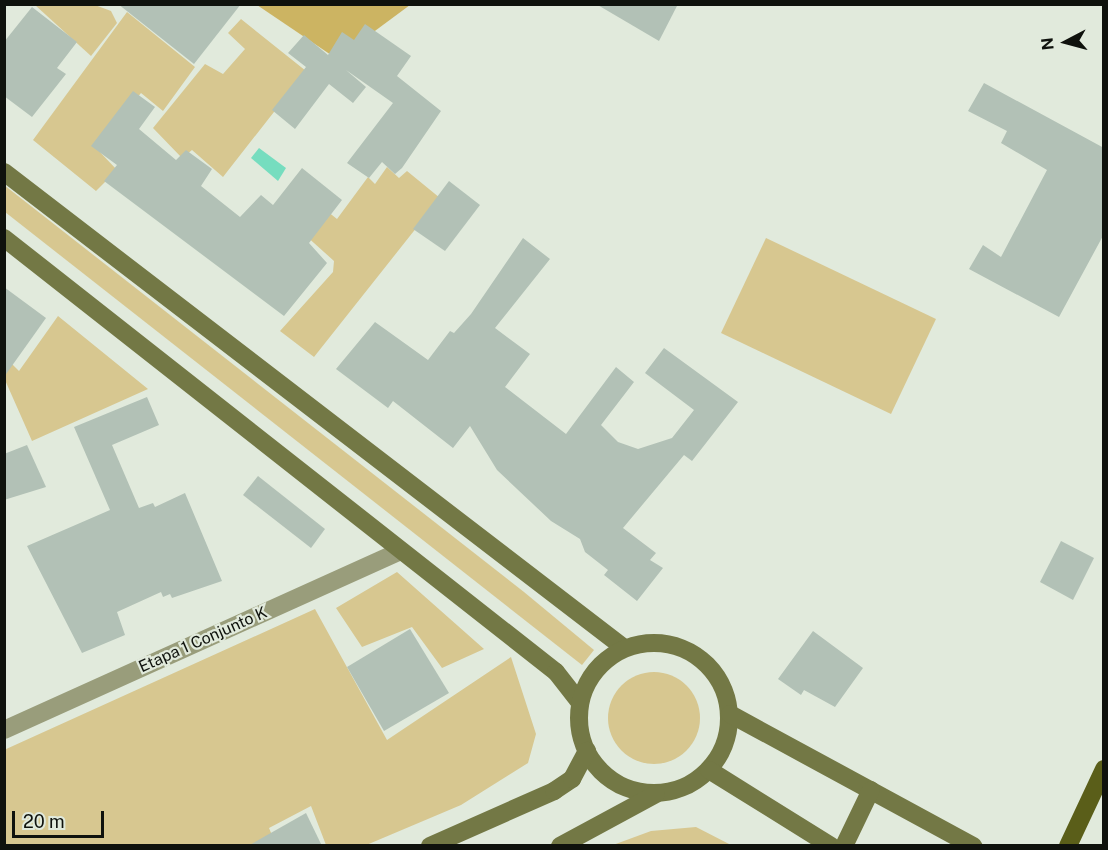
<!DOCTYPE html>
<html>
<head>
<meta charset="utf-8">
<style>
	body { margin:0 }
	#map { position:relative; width:1108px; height:850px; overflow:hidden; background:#e1eadc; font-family:"Public Sans",sans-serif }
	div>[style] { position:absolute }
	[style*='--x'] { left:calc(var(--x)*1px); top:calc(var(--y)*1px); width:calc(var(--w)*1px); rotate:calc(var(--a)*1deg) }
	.green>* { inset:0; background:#d7c790 }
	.round { border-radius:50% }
	.forest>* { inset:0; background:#ccb462 }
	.water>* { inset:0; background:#76ddbf }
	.building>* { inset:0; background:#b2c1b6 }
	.street>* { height:18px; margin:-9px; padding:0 9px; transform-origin:9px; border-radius:9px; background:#999d7b }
	.secondary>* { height:18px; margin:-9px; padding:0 9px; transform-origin:9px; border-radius:9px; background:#737845 }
	.secondary>.ring { margin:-9px; padding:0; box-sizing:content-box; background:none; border:18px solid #737845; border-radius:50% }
	.primary>* { height:18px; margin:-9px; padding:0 9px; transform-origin:9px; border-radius:9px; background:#5a5e19 }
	span { translate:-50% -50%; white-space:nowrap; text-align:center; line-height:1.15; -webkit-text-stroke:4.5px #e1eadc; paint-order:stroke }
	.street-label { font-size:16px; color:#0f120d }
	.frame { position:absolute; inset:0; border:6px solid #0f120d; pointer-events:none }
	.north { position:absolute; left:1036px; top:12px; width:60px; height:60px; -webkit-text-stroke:4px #e1eadc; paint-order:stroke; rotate:264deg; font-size:16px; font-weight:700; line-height:24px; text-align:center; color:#0f120d }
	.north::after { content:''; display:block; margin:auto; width:21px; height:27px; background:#0f120d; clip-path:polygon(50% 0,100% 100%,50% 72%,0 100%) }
	.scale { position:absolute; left:12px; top:811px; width:92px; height:27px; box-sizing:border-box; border:3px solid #0f120d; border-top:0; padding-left:8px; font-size:18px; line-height:21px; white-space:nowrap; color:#0f120d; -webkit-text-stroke:4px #e1eadc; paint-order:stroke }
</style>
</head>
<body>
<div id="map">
	<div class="green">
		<i style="clip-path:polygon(35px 5px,95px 5px,111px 11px,117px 23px,91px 56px)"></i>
		<i style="clip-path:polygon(127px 12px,195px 67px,163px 111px,141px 93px,96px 148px,117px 170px,96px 191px,33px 140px)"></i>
		<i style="clip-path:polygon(241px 19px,306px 71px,223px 177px,192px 150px,182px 158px,153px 128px,205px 64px,223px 74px,245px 49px,228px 33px)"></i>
		<i style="clip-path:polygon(387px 167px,399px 178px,407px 171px,440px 198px,314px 357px,280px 331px,333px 272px,334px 261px,304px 234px,322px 207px,337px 219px,368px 177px,375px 184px)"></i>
		<i style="clip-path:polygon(4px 185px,524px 592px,594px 650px,582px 665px,5px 212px)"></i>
		<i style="clip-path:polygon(766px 238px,936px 319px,891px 414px,721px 333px)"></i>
		<i style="clip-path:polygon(58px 316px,148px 389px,32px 441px,5px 380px,4px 356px,19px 371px)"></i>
		<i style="clip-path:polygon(397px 572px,484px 649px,442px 668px,412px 627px,362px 647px,336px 608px)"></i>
		<i style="clip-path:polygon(315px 609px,387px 740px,511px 657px,536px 734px,528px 763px,461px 805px,364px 846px,326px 845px,311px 806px,269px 828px,276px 845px,5px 845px,4px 750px)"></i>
		<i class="round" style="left:608px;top:672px;width:92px;height:92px"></i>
		<i style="clip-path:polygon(696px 827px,731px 845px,613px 845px,651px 831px)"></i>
	</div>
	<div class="forest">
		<i style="clip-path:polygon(257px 5px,410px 5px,337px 59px)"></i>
	</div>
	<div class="water">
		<i style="clip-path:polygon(259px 148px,286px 168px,278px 181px,251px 158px)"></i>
	</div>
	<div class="building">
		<i style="clip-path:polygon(118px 4px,241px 4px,194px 64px)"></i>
		<i style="clip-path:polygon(596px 4px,678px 4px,659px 41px)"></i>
		<i style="clip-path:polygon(32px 7px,77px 42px,57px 68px,66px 74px,32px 117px,4px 96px,4px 42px)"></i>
		<i style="clip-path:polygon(365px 24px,411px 56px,397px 76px,441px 111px,402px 168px,395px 174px,382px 162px,369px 178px,347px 163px,393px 103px,346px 70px,366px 87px,353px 103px,329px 84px,295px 129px,272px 110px,306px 67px,288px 53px,304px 35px,328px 55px,342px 32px,354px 40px)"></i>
		<i style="clip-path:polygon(984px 83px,1104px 148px,1104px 234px,1059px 317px,969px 269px,983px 245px,1001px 257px,1047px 170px,1001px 143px,1007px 131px,968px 111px)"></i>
		<i style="clip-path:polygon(133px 91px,155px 107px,139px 129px,176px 160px,186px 150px,212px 169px,201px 186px,240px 217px,261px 195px,273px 205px,302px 168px,342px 200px,309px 243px,327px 263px,284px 316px,104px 181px,117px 165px,91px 146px)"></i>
		<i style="clip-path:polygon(449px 181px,480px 205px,445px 251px,413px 229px)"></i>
		<i style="clip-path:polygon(523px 238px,550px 259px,495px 328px,530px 354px,505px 387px,566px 434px,616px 367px,634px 382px,601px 425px,618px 442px,638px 449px,672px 438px,694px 410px,645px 373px,664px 348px,738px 402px,692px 461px,684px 455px,623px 528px,656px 553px,650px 560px,663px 568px,637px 601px,604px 575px,608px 570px,585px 552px,580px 539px,551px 521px,497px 470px,470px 426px,453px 448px,393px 401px,388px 408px,336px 369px,375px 322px,428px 360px,450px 331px,454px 333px,471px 314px)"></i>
		<i style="clip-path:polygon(4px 287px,46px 318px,4px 377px)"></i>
		<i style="clip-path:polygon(147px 397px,159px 425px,112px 445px,139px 508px,153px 503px,155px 507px,185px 493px,222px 581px,172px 598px,170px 594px,163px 597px,161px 592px,117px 612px,125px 635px,82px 653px,27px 546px,110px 510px,74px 427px)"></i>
		<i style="clip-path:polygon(27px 445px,46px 487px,4px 500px,4px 454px)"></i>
		<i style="clip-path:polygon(258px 476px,325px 529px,311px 548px,243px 495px)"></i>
		<i style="clip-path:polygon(1061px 541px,1094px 558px,1073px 600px,1040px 582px)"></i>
		<i style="clip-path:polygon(410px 629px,449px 693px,384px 731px,347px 667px)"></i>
		<i style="clip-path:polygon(813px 631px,863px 668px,835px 707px,804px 690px,801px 695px,778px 679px)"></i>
		<i style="clip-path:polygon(306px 813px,322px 846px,248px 846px)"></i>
	</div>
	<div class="street">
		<i style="--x:4;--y:730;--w:435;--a:-24.3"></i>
	</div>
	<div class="secondary">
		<i style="--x:4;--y:172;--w:782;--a:37.51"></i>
		<i style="--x:4;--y:238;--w:702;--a:38.18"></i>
		<i style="--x:556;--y:672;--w:39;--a:52"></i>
		<i class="ring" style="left:579px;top:643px;width:132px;height:132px"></i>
		<i style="--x:730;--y:714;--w:277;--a:28.5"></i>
		<i style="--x:709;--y:770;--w:144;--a:31.9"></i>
		<i style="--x:430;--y:846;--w:136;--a:-23.9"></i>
		<i style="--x:554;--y:791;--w:22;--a:-34"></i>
		<i style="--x:572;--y:779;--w:32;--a:-62"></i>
		<i style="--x:560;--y:846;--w:109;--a:-28.4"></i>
		<i style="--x:844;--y:846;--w:62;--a:-64.3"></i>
	</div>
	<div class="primary">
		<i style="--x:1068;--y:846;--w:85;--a:-64.9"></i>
	</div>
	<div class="street-label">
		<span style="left:203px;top:640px;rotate:-24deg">Etapa 1 Conjunto K</span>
	</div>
	<div class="frame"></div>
	<div class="north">N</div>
	<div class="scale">20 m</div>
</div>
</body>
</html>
